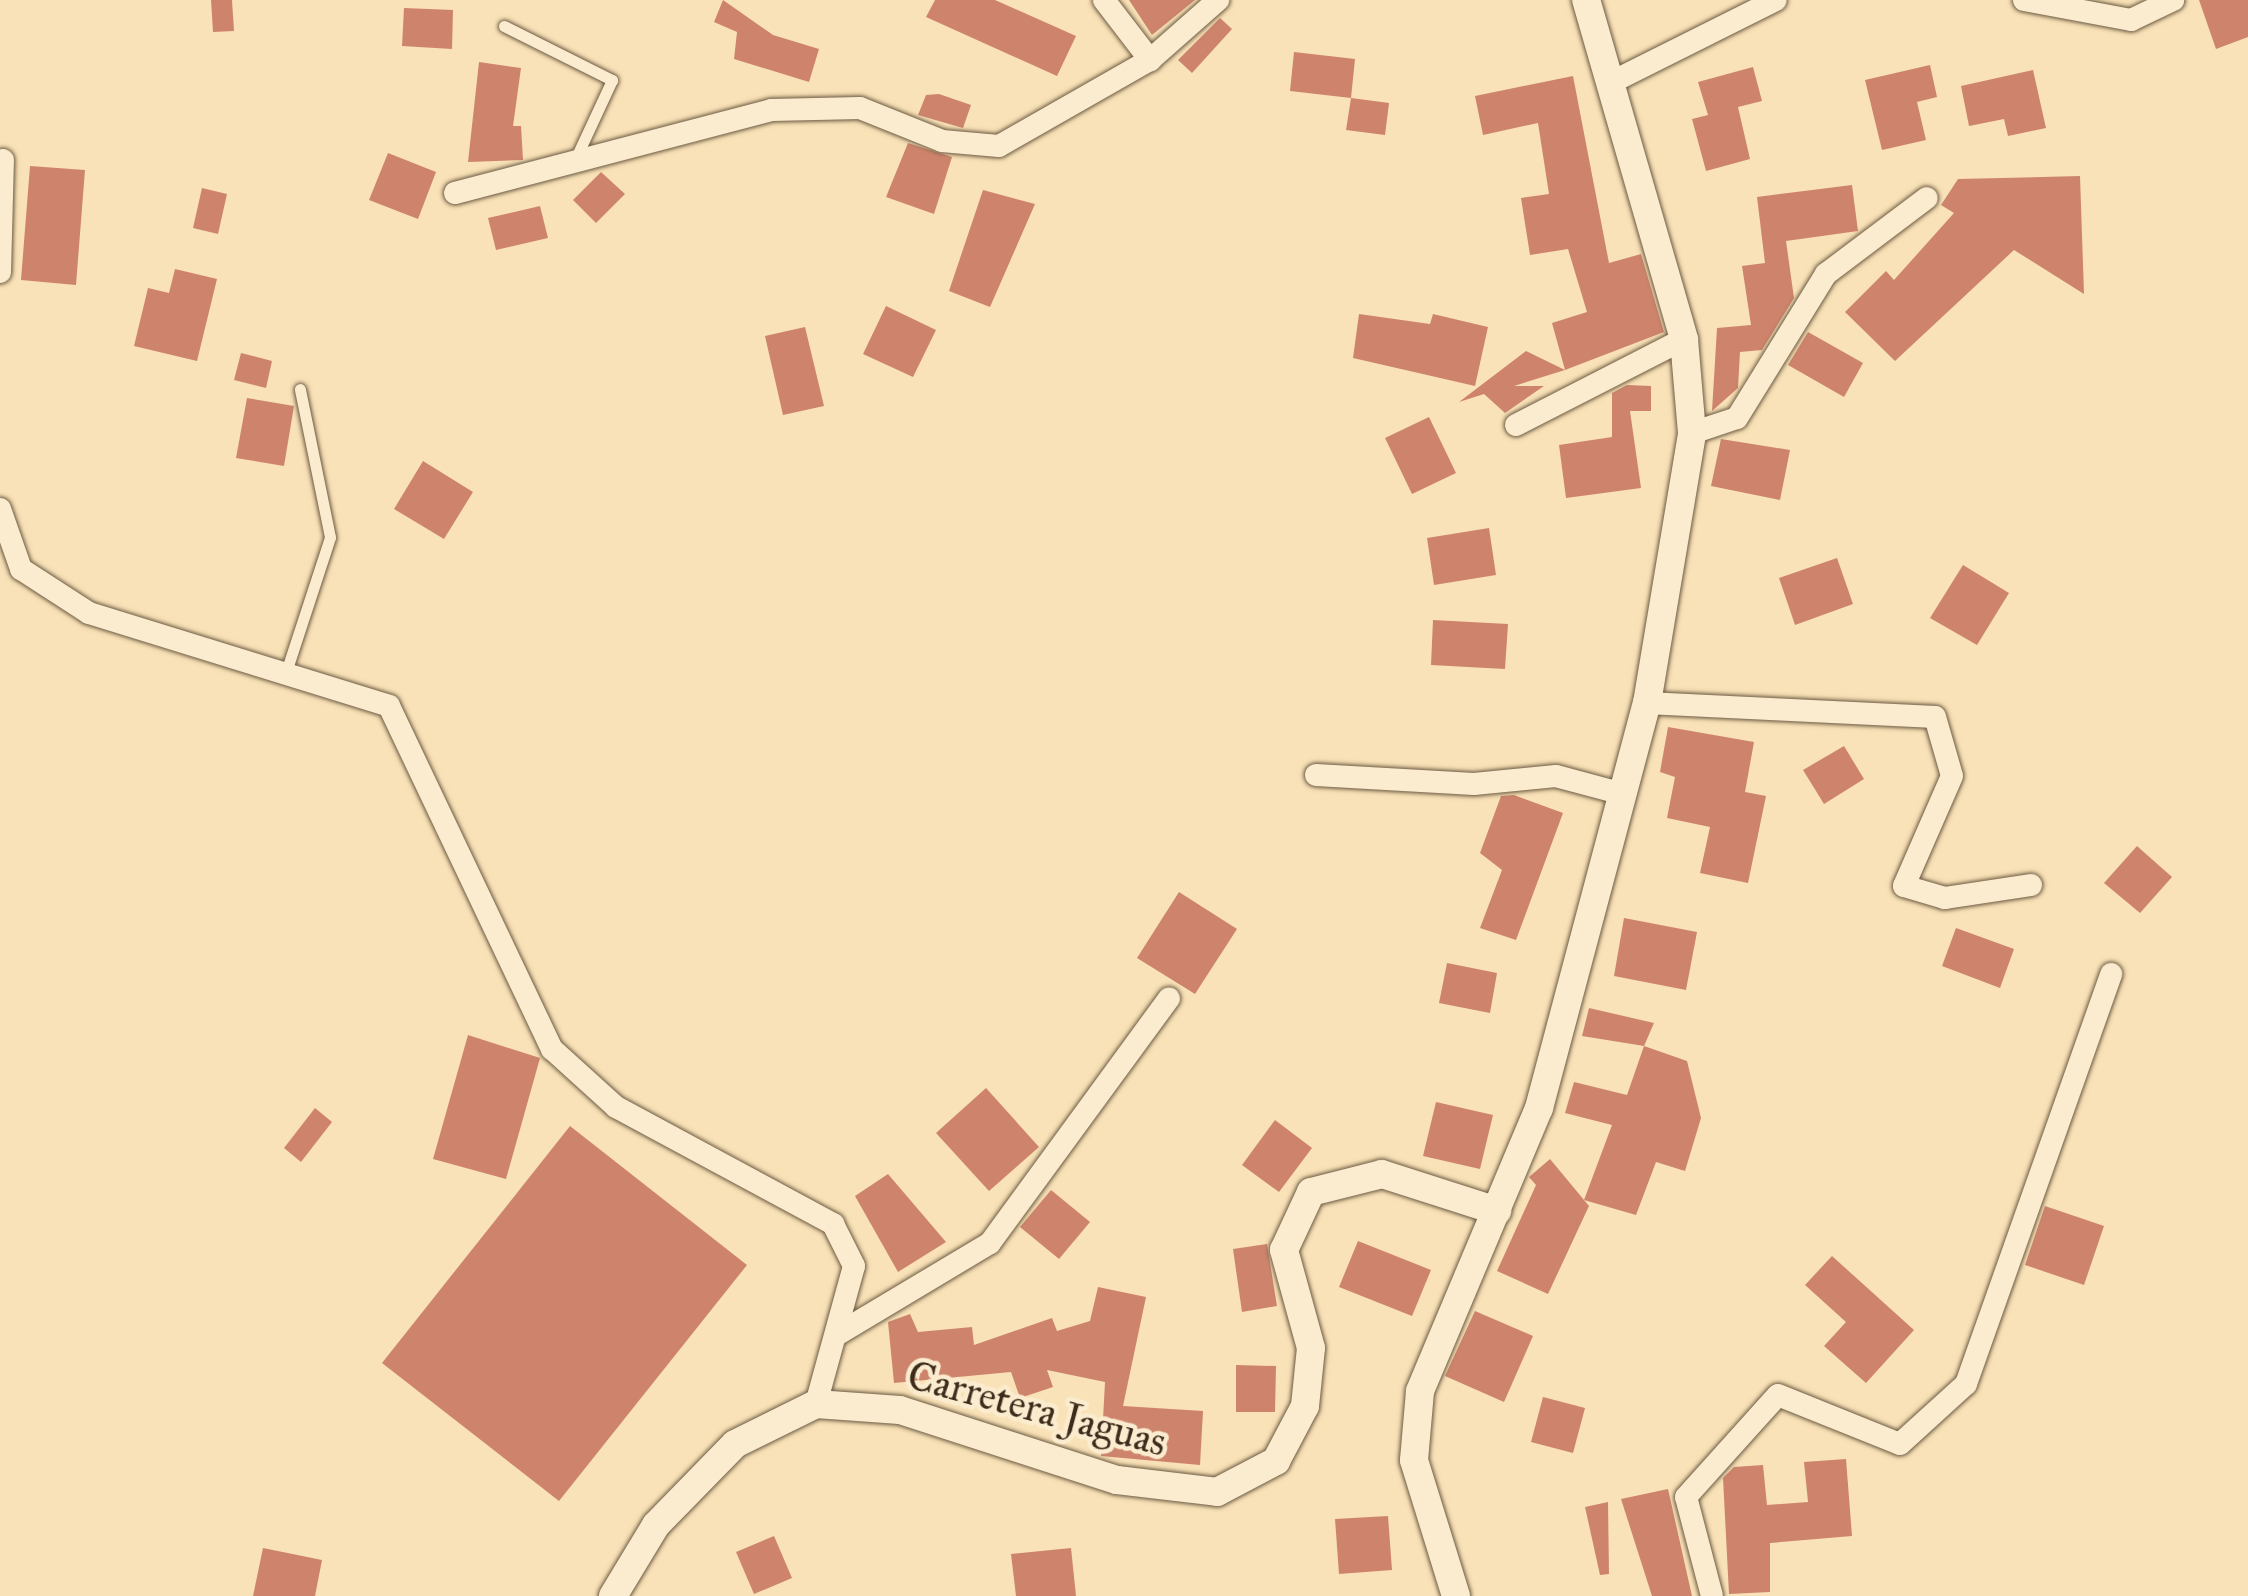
<!DOCTYPE html>
<html>
<head>
<meta charset="utf-8">
<style>
	body { margin:0 }
	#map { position:relative; width:2248px; height:1596px; overflow:hidden; background:#f9e2b7; font-family:"IM FELL Great Primer",serif }
	div>[style] { position:absolute }
	[style*='--x'] { left:calc(var(--x)*1px); top:calc(var(--y)*1px); width:calc(var(--w)*1px); rotate:calc(var(--a)*1deg) }
	.building>* { inset:0; background:#ce846c }
	.roads { filter:drop-shadow(0 0 2px #6c5a42) drop-shadow(0 0 2px #6c5a42) }
	.service>* { height:11px; margin:-5.5px; padding:0 5.5px; transform-origin:5.5px; border-radius:5.5px; background:#fbecd0 }
	.minor>* { height:22px; margin:-11px; padding:0 11px; transform-origin:11px; border-radius:11px; background:#fbecd0 }
	.tertiary>* { height:28px; margin:-14px; padding:0 14px; transform-origin:14px; border-radius:14px; background:#fbecd0 }
	span { translate:-50% -50%; white-space:nowrap; text-align:center; line-height:1.15; -webkit-text-stroke:9px #fbecd0; paint-order:stroke }
	.street-label { font-size:40px; color:#3d2c1b }
</style>
</head>
<body>
<div id="map">
	<div class="building">
		<i style="clip-path:polygon(211px 0,232px 0,234px 31px,213px 32px)"></i>
		<i style="clip-path:polygon(723px 0,773px 35px,819px 49px,809px 82px,734px 59px,737px 32px,714px 22px)"></i>
		<i style="clip-path:polygon(935px 0,995px 0,1076px 36px,1057px 76px,926px 17px)"></i>
		<i style="clip-path:polygon(1129px 0,1195px 0,1152px 35px)"></i>
		<i style="clip-path:polygon(2199px 0,2248px 0,2248px 37px,2216px 49px)"></i>
		<i style="clip-path:polygon(404px 8px,453px 10px,452px 49px,402px 46px)"></i>
		<i style="clip-path:polygon(1220px 18px,1232px 29px,1192px 73px,1178px 60px)"></i>
		<i style="clip-path:polygon(1294px 52px,1355px 59px,1351px 98px,1290px 91px)"></i>
		<i style="clip-path:polygon(479px 62px,521px 68px,513px 126px,521px 126px,523px 160px,468px 162px)"></i>
		<i style="clip-path:polygon(1930px 65px,1937px 97px,1917px 102px,1926px 140px,1882px 150px,1865px 80px)"></i>
		<i style="clip-path:polygon(1753px 67px,1762px 101px,1738px 107px,1750px 159px,1706px 171px,1692px 119px,1708px 115px,1698px 82px)"></i>
		<i style="clip-path:polygon(2033px 70px,2046px 128px,2008px 136px,2004px 119px,1969px 126px,1961px 86px)"></i>
		<i style="clip-path:polygon(1573px 76px,1609px 263px,1641px 254px,1664px 332px,1565px 370px,1552px 323px,1587px 312px,1568px 249px,1530px 255px,1521px 198px,1549px 194px,1538px 123px,1483px 135px,1475px 96px)"></i>
		<i style="clip-path:polygon(939px 94px,971px 105px,963px 128px,918px 115px,926px 95px)"></i>
		<i style="clip-path:polygon(1351px 98px,1389px 103px,1385px 135px,1346px 130px)"></i>
		<i style="clip-path:polygon(908px 143px,952px 157px,934px 214px,886px 197px)"></i>
		<i style="clip-path:polygon(388px 153px,436px 172px,418px 219px,369px 200px)"></i>
		<i style="clip-path:polygon(30px 166px,85px 170px,76px 285px,21px 280px)"></i>
		<i style="clip-path:polygon(601px 172px,625px 194px,596px 223px,573px 200px)"></i>
		<i style="clip-path:polygon(2080px 176px,2084px 294px,2014px 250px,1895px 361px,1845px 312px,1886px 271px,1894px 280px,1954px 213px,1941px 205px,1958px 179px)"></i>
		<i style="clip-path:polygon(1852px 185px,1858px 231px,1786px 241px,1794px 298px,1762px 350px,1740px 352px,1738px 388px,1712px 411px,1717px 328px,1751px 325px,1742px 266px,1765px 263px,1757px 197px)"></i>
		<i style="clip-path:polygon(202px 188px,227px 194px,218px 234px,193px 228px)"></i>
		<i style="clip-path:polygon(983px 190px,1035px 204px,990px 307px,949px 291px)"></i>
		<i style="clip-path:polygon(540px 206px,548px 238px,496px 250px,488px 218px)"></i>
		<i style="clip-path:polygon(175px 269px,217px 279px,197px 361px,134px 346px,148px 288px,169px 293px)"></i>
		<i style="clip-path:polygon(886px 306px,936px 330px,913px 377px,863px 354px)"></i>
		<i style="clip-path:polygon(1359px 314px,1430px 324px,1433px 314px,1488px 327px,1475px 386px,1353px 358px)"></i>
		<i style="clip-path:polygon(805px 327px,824px 406px,783px 415px,765px 336px)"></i>
		<i style="clip-path:polygon(1808px 332px,1863px 363px,1844px 397px,1788px 365px)"></i>
		<i style="clip-path:polygon(1526px 351px,1565px 370px,1514px 386px,1544px 386px,1505px 413px,1484px 394px,1459px 402px)"></i>
		<i style="clip-path:polygon(241px 353px,272px 361px,266px 388px,234px 380px)"></i>
		<i style="clip-path:polygon(1627px 385px,1651px 386px,1651px 411px,1630px 411px,1641px 488px,1566px 498px,1559px 445px,1612px 437px,1612px 393px)"></i>
		<i style="clip-path:polygon(247px 398px,294px 406px,284px 466px,236px 458px)"></i>
		<i style="clip-path:polygon(1429px 417px,1456px 473px,1412px 494px,1385px 438px)"></i>
		<i style="clip-path:polygon(1721px 439px,1790px 450px,1780px 500px,1711px 486px)"></i>
		<i style="clip-path:polygon(423px 461px,473px 492px,444px 539px,394px 509px)"></i>
		<i style="clip-path:polygon(1489px 528px,1496px 575px,1434px 585px,1427px 538px)"></i>
		<i style="clip-path:polygon(1837px 558px,1853px 604px,1795px 625px,1779px 578px)"></i>
		<i style="clip-path:polygon(1963px 565px,2009px 593px,1977px 645px,1930px 618px)"></i>
		<i style="clip-path:polygon(1433px 620px,1508px 624px,1505px 669px,1431px 665px)"></i>
		<i style="clip-path:polygon(1668px 727px,1754px 742px,1745px 792px,1766px 796px,1748px 883px,1700px 873px,1710px 827px,1667px 818px,1675px 777px,1660px 772px)"></i>
		<i style="clip-path:polygon(1844px 746px,1864px 779px,1824px 804px,1803px 770px)"></i>
		<i style="clip-path:polygon(1514px 795px,1563px 813px,1516px 940px,1480px 928px,1502px 870px,1480px 853px,1501px 796px)"></i>
		<i style="clip-path:polygon(2137px 846px,2172px 877px,2140px 913px,2104px 883px)"></i>
		<i style="clip-path:polygon(1179px 892px,1237px 929px,1195px 994px,1137px 958px)"></i>
		<i style="clip-path:polygon(1624px 918px,1697px 932px,1686px 990px,1614px 976px)"></i>
		<i style="clip-path:polygon(1956px 928px,2014px 949px,2000px 988px,1942px 966px)"></i>
		<i style="clip-path:polygon(1447px 963px,1497px 973px,1490px 1013px,1439px 1003px)"></i>
		<i style="clip-path:polygon(1589px 1008px,1654px 1023px,1644px 1046px,1582px 1036px)"></i>
		<i style="clip-path:polygon(468px 1035px,540px 1058px,506px 1179px,433px 1159px)"></i>
		<i style="clip-path:polygon(1644px 1046px,1687px 1061px,1701px 1118px,1685px 1171px,1656px 1162px,1636px 1215px,1584px 1200px,1612px 1125px,1565px 1113px,1574px 1082px,1627px 1095px)"></i>
		<i style="clip-path:polygon(986px 1088px,1039px 1147px,989px 1191px,936px 1133px)"></i>
		<i style="clip-path:polygon(1436px 1102px,1493px 1115px,1480px 1169px,1423px 1156px)"></i>
		<i style="clip-path:polygon(315px 1108px,332px 1122px,301px 1162px,284px 1148px)"></i>
		<i style="clip-path:polygon(1275px 1120px,1312px 1148px,1279px 1192px,1242px 1165px)"></i>
		<i style="clip-path:polygon(570px 1126px,747px 1265px,559px 1501px,382px 1363px)"></i>
		<i style="clip-path:polygon(1550px 1159px,1589px 1206px,1548px 1294px,1497px 1271px,1536px 1185px,1529px 1177px)"></i>
		<i style="clip-path:polygon(888px 1174px,946px 1242px,898px 1272px,855px 1196px)"></i>
		<i style="clip-path:polygon(1051px 1190px,1090px 1222px,1059px 1259px,1020px 1227px)"></i>
		<i style="clip-path:polygon(2045px 1206px,2104px 1226px,2084px 1285px,2025px 1265px)"></i>
		<i style="clip-path:polygon(1358px 1241px,1431px 1270px,1412px 1316px,1339px 1287px)"></i>
		<i style="clip-path:polygon(1267px 1244px,1277px 1306px,1242px 1312px,1233px 1249px)"></i>
		<i style="clip-path:polygon(1832px 1256px,1914px 1330px,1866px 1383px,1824px 1346px,1846px 1322px,1805px 1285px)"></i>
		<i style="clip-path:polygon(1098px 1287px,1146px 1297px,1123px 1406px,1203px 1411px,1200px 1465px,1101px 1456px,1105px 1382px,1047px 1370px,1053px 1387px,1020px 1398px,1011px 1372px,894px 1383px,888px 1322px,910px 1314px,918px 1332px,972px 1327px,974px 1345px,1052px 1318px,1057px 1331px,1090px 1321px)"></i>
		<i style="clip-path:polygon(1475px 1311px,1533px 1336px,1504px 1402px,1445px 1376px)"></i>
		<i style="clip-path:polygon(1236px 1365px,1276px 1366px,1275px 1412px,1236px 1412px)"></i>
		<i style="clip-path:polygon(1543px 1397px,1585px 1408px,1573px 1453px,1531px 1442px)"></i>
		<i style="clip-path:polygon(1846px 1459px,1852px 1536px,1770px 1543px,1770px 1592px,1729px 1594px,1723px 1478px,1734px 1467px,1763px 1465px,1767px 1505px,1808px 1502px,1804px 1462px)"></i>
		<i style="clip-path:polygon(1668px 1489px,1692px 1596px,1652px 1596px,1621px 1499px)"></i>
		<i style="clip-path:polygon(1608px 1502px,1609px 1574px,1600px 1575px,1585px 1507px)"></i>
		<i style="clip-path:polygon(1388px 1516px,1392px 1570px,1339px 1574px,1335px 1519px)"></i>
		<i style="clip-path:polygon(774px 1536px,792px 1578px,754px 1594px,736px 1552px)"></i>
		<i style="clip-path:polygon(263px 1548px,322px 1560px,315px 1596px,253px 1596px)"></i>
		<i style="clip-path:polygon(1071px 1548px,1076px 1596px,1016px 1596px,1011px 1554px)"></i>
	</div>
	<div class="roads">
		<div class="service">
			<i style="--x:504;--y:26;--w:121;--a:26.6"></i>
			<i style="--x:612;--y:80;--w:90;--a:114.9"></i>
			<i style="--x:285;--y:675;--w:145;--a:-71.9"></i>
			<i style="--x:330;--y:537;--w:151;--a:-101.5"></i>
		</div>
		<div class="minor">
			<i style="--x:1104;--y:0;--w:76;--a:52.5"></i>
			<i style="--x:2024;--y:0;--w:109;--a:10.6"></i>
			<i style="--x:2131;--y:20;--w:47;--a:-25.5"></i>
			<i style="--x:1612;--y:82;--w:183;--a:-26.6"></i>
			<i style="--x:455;--y:193;--w:327;--a:-14.7"></i>
			<i style="--x:771;--y:110;--w:89;--a:-1.3"></i>
			<i style="--x:860;--y:108;--w:88;--a:21.9"></i>
			<i style="--x:942;--y:141;--w:57;--a:5"></i>
			<i style="--x:999;--y:146;--w:174;--a:-29.7"></i>
			<i style="--x:1150;--y:60;--w:91;--a:-41.4"></i>
			<i style="--x:0;--y:272;--w:112;--a:-88.5"></i>
			<i style="--x:1516;--y:425;--w:189;--a:-27.1"></i>
			<i style="--x:1692;--y:433;--w:47;--a:-18.4"></i>
			<i style="--x:1737;--y:418;--w:169;--a:-58.3"></i>
			<i style="--x:1826;--y:274;--w:126;--a:-37"></i>
			<i style="--x:0;--y:509;--w:64;--a:70.7"></i>
			<i style="--x:21;--y:569;--w:81;--a:32.9"></i>
			<i style="--x:89;--y:613;--w:314;--a:17.2"></i>
			<i style="--x:389;--y:706;--w:380;--a:64.6"></i>
			<i style="--x:552;--y:1049;--w:86;--a:42.2"></i>
			<i style="--x:616;--y:1107;--w:247;--a:28.3"></i>
			<i style="--x:833;--y:1224;--w:47;--a:63.4"></i>
			<i style="--x:854;--y:1266;--w:143;--a:105.4"></i>
			<i style="--x:1647;--y:703;--w:288;--a:2.8"></i>
			<i style="--x:1935;--y:717;--w:61;--a:73.9"></i>
			<i style="--x:1952;--y:776;--w:120;--a:113.6"></i>
			<i style="--x:1904;--y:886;--w:43;--a:16.3"></i>
			<i style="--x:1945;--y:898;--w:87;--a:-8.6"></i>
			<i style="--x:1316;--y:775;--w:158;--a:3.3"></i>
			<i style="--x:1474;--y:784;--w:82;--a:-5.6"></i>
			<i style="--x:1556;--y:776;--w:69;--a:15"></i>
			<i style="--x:838;--y:1334;--w:177;--a:-30.9"></i>
			<i style="--x:990;--y:1243;--w:303;--a:-53.8"></i>
			<i style="--x:1712;--y:1596;--w:102;--a:-104.7"></i>
			<i style="--x:1686;--y:1497;--w:137;--a:-48"></i>
			<i style="--x:1778;--y:1395;--w:131;--a:21.9"></i>
			<i style="--x:1900;--y:1444;--w:89;--a:-42.3"></i>
			<i style="--x:1966;--y:1384;--w:435;--a:-70.5"></i>
		</div>
		<div class="tertiary">
			<i style="--x:613;--y:1596;--w:83;--a:-58.8"></i>
			<i style="--x:656;--y:1525;--w:113;--a:-45.7"></i>
			<i style="--x:735;--y:1444;--w:90;--a:-26.3"></i>
			<i style="--x:816;--y:1404;--w:84;--a:4.1"></i>
			<i style="--x:900;--y:1410;--w:228;--a:17.9"></i>
			<i style="--x:1117;--y:1480;--w:101;--a:6.8"></i>
			<i style="--x:1217;--y:1492;--w:67;--a:-27.7"></i>
			<i style="--x:1276;--y:1461;--w:62;--a:-62.2"></i>
			<i style="--x:1305;--y:1406;--w:58;--a:-84.1"></i>
			<i style="--x:1311;--y:1348;--w:102;--a:-105.4"></i>
			<i style="--x:1284;--y:1250;--w:64;--a:-65"></i>
			<i style="--x:1311;--y:1192;--w:73;--a:-14.2"></i>
			<i style="--x:1382;--y:1174;--w:121;--a:17.8"></i>
			<i style="--x:1456;--y:1596;--w:142;--a:-107.2"></i>
			<i style="--x:1414;--y:1460;--w:69;--a:-85"></i>
			<i style="--x:1420;--y:1391;--w:307;--a:-67.2"></i>
			<i style="--x:1539;--y:1108;--w:419;--a:-75.1"></i>
			<i style="--x:1647;--y:703;--w:274;--a:-80.5"></i>
			<i style="--x:1692;--y:433;--w:94;--a:-94.9"></i>
			<i style="--x:1684;--y:339;--w:353;--a:-106.1"></i>
		</div>
	</div>
	<div class="street-label">
		<span style="left:1037px;top:1409px;rotate:15deg">Carretera Jaguas</span>
	</div>
</div>
</body>
</html>
